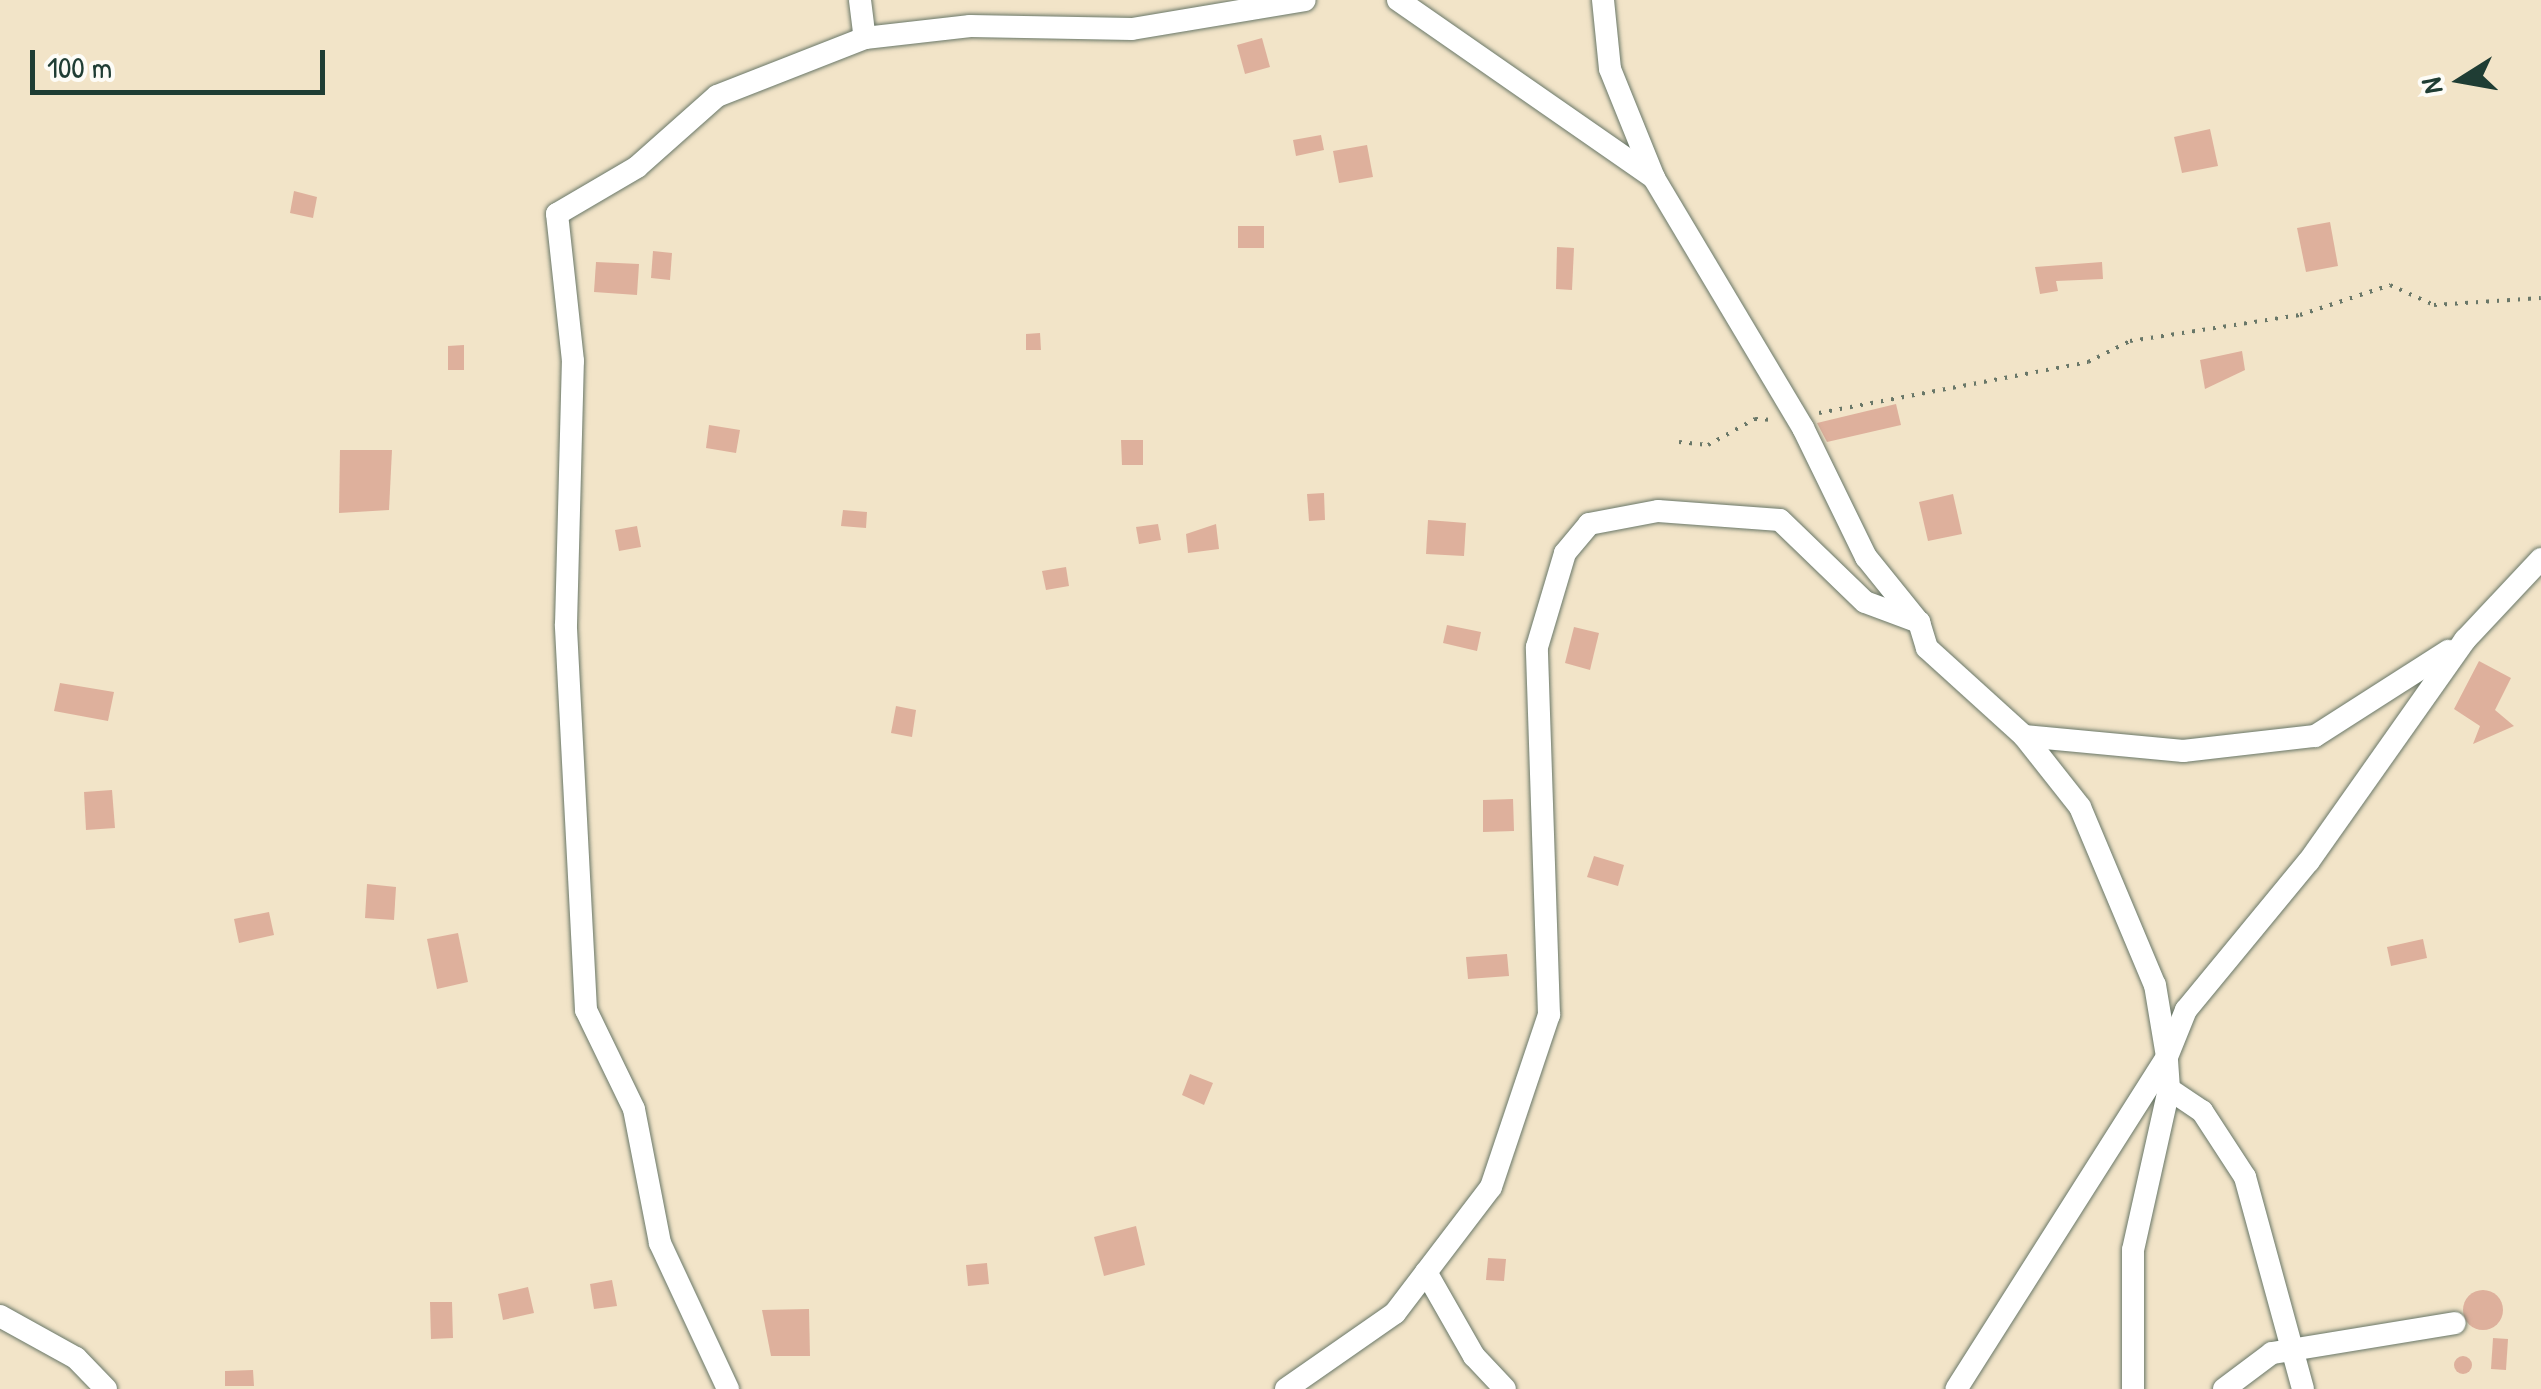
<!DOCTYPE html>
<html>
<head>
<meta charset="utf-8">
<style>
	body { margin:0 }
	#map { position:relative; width:2541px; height:1389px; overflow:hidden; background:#f2e4c8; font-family:"Patrick Hand",sans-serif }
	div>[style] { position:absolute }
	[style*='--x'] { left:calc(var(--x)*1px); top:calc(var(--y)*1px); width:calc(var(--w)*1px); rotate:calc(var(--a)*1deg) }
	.building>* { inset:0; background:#deb09c }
	.round { border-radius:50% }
	.path>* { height:4px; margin-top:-2px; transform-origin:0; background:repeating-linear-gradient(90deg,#697768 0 2.5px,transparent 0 10.5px) }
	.roads { filter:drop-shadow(0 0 2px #697768) drop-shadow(0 0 2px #697768) }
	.street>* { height:22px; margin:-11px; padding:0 11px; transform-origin:11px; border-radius:11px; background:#fff }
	span { translate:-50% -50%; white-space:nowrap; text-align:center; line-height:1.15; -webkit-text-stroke:10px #fdfcf7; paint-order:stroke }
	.north { position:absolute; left:2411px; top:30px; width:100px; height:100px; -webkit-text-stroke:8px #fdfcf7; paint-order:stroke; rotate:259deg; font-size:28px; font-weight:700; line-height:40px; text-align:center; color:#1f3d34 }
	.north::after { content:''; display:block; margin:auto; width:35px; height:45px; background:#1f3d34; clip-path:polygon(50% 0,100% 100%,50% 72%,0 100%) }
	.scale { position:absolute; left:30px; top:50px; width:295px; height:45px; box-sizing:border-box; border:5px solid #1f3d34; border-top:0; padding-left:12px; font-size:30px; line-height:35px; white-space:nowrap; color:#1f3d34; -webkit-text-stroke:8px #fdfcf7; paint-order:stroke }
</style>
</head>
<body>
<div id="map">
	<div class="building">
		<i style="clip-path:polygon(1262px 38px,1270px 67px,1245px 74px,1237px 45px)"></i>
		<i style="clip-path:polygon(2210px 129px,2218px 166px,2182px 173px,2174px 137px)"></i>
		<i style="clip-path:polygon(1321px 135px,1324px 150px,1296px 156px,1293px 140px)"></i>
		<i style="clip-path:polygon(1367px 145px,1373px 177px,1339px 183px,1333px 151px)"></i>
		<i style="clip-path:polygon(294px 191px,317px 197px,313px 218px,290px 213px)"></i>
		<i style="clip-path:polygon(2330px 222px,2338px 266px,2306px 272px,2297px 228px)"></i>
		<i style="clip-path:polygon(1238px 226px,1264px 226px,1264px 248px,1238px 248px)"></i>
		<i style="clip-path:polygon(1557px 247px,1574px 248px,1572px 290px,1556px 289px)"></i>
		<i style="clip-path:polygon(653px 251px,672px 253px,670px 280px,651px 278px)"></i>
		<i style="clip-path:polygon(596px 262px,639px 264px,637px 295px,594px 292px)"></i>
		<i style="clip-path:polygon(2102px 262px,2103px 279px,2056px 281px,2058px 291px,2040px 294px,2035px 267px)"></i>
		<i style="clip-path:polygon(1040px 333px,1041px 350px,1026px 350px,1026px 334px)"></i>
		<i style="clip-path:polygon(464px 345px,464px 370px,448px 370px,448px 346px)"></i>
		<i style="clip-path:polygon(2242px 351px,2245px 370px,2205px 389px,2200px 360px)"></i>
		<i style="clip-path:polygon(1896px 404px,1901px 425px,1827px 442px,1817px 423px)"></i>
		<i style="clip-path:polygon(709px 425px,740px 430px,736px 453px,706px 448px)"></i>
		<i style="clip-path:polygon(1121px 440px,1143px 440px,1143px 465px,1122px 465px)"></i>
		<i style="clip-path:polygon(340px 450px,392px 450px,389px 510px,339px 513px)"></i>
		<i style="clip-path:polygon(1324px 493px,1325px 520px,1309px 521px,1307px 494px)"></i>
		<i style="clip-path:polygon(1953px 494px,1962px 534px,1928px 541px,1919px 502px)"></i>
		<i style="clip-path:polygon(843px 510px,867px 512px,866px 528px,841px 526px)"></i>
		<i style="clip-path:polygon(1428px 520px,1466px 523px,1464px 556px,1426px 554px)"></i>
		<i style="clip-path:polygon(1158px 524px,1161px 540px,1139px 544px,1136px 527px)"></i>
		<i style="clip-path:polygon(1216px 524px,1219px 549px,1188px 553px,1186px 534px)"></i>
		<i style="clip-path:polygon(637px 526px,641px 547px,619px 551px,615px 530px)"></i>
		<i style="clip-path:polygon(1066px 567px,1069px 586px,1046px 590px,1042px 571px)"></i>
		<i style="clip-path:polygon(1447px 625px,1481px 632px,1477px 651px,1443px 643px)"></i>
		<i style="clip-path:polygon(1574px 627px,1599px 633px,1590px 670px,1565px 663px)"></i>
		<i style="clip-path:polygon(2479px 661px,2511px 678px,2495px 710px,2514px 726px,2473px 744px,2480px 726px,2454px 709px)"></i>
		<i style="clip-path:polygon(60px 683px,114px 692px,108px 721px,54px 711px)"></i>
		<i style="clip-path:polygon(896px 706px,916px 710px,912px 737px,891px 733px)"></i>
		<i style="clip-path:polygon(112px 790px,115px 828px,86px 830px,84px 792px)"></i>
		<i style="clip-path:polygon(1513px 799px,1514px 831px,1483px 832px,1483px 800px)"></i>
		<i style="clip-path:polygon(1594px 856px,1624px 865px,1618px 886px,1587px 877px)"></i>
		<i style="clip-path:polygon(367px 884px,396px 887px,394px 920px,365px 918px)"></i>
		<i style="clip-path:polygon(269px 912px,274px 935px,239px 943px,234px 919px)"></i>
		<i style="clip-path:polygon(458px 933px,468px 982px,437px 989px,427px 939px)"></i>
		<i style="clip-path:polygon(2423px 939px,2427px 958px,2391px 966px,2387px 947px)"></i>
		<i style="clip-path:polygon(1507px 954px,1509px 976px,1468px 979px,1466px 957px)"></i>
		<i style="clip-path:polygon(1190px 1074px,1213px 1083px,1204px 1105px,1182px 1095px)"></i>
		<i style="clip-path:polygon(1136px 1226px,1145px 1265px,1104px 1276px,1094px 1237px)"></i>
		<i style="clip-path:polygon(1488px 1258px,1506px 1259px,1504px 1281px,1486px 1280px)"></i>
		<i style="clip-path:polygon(987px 1263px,989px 1284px,968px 1286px,966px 1265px)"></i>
		<i style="clip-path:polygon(612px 1280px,617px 1306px,594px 1309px,590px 1284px)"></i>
		<i style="clip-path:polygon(528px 1287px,534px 1313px,503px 1320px,498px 1294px)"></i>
		<i class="round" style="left:2463px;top:1290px;width:40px;height:40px"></i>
		<i style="clip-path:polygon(430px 1302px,452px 1302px,453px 1338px,431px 1339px)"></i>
		<i style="clip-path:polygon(809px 1309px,810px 1356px,771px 1356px,762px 1310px)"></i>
		<i style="clip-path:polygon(2493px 1338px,2508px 1339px,2506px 1370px,2491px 1369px)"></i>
		<i class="round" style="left:2454px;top:1356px;width:18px;height:18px"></i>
		<i style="clip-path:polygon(253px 1370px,254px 1386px,225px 1386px,225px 1371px)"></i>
	</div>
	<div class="path">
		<i style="--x:1819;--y:413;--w:274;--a:-10.7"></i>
		<i style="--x:2088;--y:362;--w:47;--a:-26.6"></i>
		<i style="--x:2130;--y:341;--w:172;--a:-8.7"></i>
		<i style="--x:2300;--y:315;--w:95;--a:-18.4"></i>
		<i style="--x:2390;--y:285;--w:48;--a:24.4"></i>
		<i style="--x:2434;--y:305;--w:107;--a:-3.7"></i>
		<i style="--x:1679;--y:442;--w:29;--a:6"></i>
		<i style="--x:1708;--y:445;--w:54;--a:-29"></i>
		<i style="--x:1755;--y:419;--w:20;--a:3"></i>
	</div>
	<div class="roads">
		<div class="street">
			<i style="--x:860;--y:0;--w:38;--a:83"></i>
			<i style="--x:1398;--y:0;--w:312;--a:34.8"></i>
			<i style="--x:1603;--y:0;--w:69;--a:84.2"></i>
			<i style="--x:1610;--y:69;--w:118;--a:68"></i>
			<i style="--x:1654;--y:178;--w:291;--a:59.2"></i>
			<i style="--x:1803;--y:428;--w:144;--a:64"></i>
			<i style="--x:1866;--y:557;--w:80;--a:51.1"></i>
			<i style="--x:2024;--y:736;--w:160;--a:5.4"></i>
			<i style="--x:2183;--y:751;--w:133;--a:-6.5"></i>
			<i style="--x:2315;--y:736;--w:158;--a:-32.6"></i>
			<i style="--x:2169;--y:1089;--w:40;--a:34"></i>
			<i style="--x:2202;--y:1111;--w:79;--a:56.9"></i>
			<i style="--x:2245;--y:1177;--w:220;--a:74.7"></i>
			<i style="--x:1426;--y:1272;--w:97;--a:60.3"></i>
			<i style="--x:1474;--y:1356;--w:45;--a:46.8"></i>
			<i style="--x:0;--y:1316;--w:87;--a:28.9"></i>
			<i style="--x:76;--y:1358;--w:43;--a:45.9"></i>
			<i style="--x:728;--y:1389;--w:161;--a:-115"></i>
			<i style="--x:660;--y:1243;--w:136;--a:-101"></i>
			<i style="--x:634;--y:1109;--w:110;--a:-115.9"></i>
			<i style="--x:586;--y:1010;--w:386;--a:-93"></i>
			<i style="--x:566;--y:625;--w:264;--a:-88.5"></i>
			<i style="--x:573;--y:361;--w:148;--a:-96.2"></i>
			<i style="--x:557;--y:214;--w:93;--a:-30.4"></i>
			<i style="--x:637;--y:167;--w:107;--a:-41.6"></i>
			<i style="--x:717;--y:96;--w:159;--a:-21.4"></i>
			<i style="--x:865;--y:38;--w:106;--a:-6.5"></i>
			<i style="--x:970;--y:26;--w:162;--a:1.1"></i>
			<i style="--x:1132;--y:29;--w:175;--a:-9.5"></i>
			<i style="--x:1286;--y:1389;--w:133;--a:-34.9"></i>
			<i style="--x:1395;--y:1313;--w:158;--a:-52.7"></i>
			<i style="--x:1491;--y:1187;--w:182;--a:-71.4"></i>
			<i style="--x:1549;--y:1015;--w:368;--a:-91.9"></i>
			<i style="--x:1537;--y:647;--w:98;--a:-73.4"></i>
			<i style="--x:1565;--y:553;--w:38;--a:-50"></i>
			<i style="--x:1589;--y:524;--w:70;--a:-10.7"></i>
			<i style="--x:1658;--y:511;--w:122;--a:4.2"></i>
			<i style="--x:1780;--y:520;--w:118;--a:44"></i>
			<i style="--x:1865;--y:602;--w:58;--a:20.3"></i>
			<i style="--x:1919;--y:622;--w:27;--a:73"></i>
			<i style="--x:1927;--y:648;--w:131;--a:42.2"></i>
			<i style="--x:2024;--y:736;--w:90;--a:51.7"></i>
			<i style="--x:2080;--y:807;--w:193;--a:67.2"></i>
			<i style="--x:2155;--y:985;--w:73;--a:80.5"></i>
			<i style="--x:2167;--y:1057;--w:393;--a:122.4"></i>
			<i style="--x:2133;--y:1389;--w:139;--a:-90"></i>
			<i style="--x:2133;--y:1250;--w:165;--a:-77.4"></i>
			<i style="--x:2169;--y:1089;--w:32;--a:-94"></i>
			<i style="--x:2167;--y:1057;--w:51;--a:-68"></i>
			<i style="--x:2186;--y:1010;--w:193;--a:-50.5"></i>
			<i style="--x:2309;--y:861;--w:271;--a:-54.8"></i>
			<i style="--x:2465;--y:640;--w:111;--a:-46.8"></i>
			<i style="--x:2224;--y:1389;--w:60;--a:-36.9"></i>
			<i style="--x:2272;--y:1353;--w:185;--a:-9.3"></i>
		</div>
	</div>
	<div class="north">N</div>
	<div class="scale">100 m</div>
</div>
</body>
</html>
